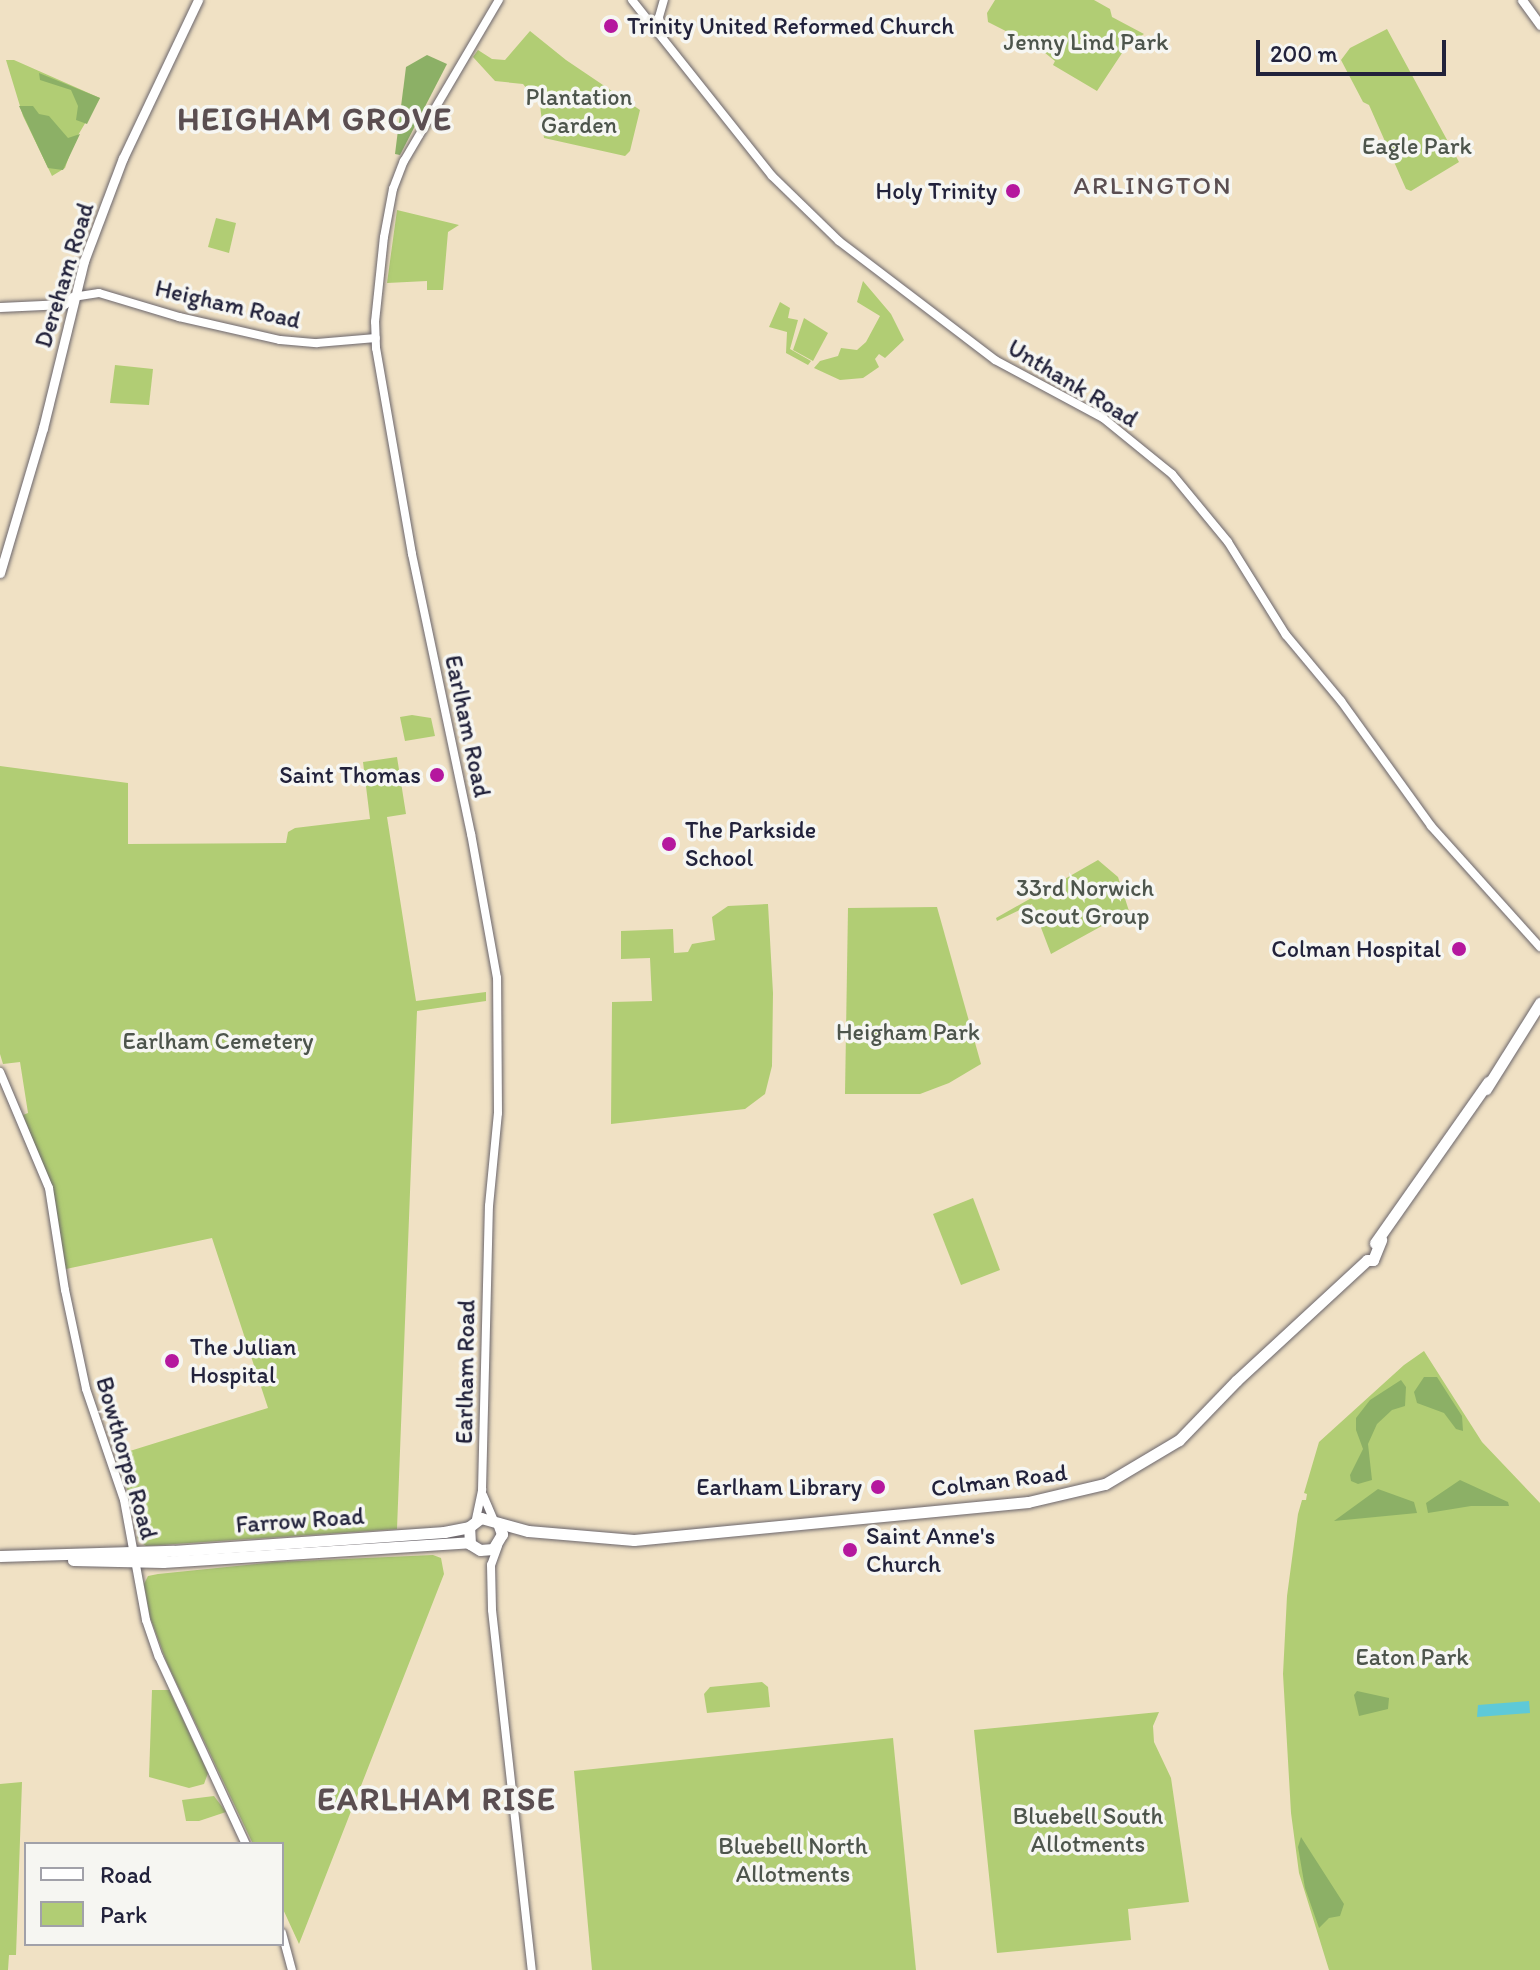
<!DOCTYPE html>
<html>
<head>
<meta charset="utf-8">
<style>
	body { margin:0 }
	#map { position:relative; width:1540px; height:1970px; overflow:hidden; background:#f0e1c4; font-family:Itim,sans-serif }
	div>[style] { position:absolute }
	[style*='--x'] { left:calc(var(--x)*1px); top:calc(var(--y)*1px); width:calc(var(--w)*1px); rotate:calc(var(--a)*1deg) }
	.green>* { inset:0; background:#b1cd74 }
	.forest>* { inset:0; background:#8cb066 }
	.water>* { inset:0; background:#5ec9d8 }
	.roads { filter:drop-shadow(0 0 2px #6a656b) drop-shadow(0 0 2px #6a656b) }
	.secondary>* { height:8px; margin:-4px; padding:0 4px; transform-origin:4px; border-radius:4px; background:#fff }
	.primary>* { height:9px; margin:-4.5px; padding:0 4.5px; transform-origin:4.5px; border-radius:4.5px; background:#fff }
	.highway>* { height:11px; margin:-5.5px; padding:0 5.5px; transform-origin:5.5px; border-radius:5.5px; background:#fff }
	.dots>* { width:22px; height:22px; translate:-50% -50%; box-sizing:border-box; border:4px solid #f6f6f2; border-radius:50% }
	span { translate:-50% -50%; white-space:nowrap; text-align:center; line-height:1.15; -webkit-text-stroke:7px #f6f6f2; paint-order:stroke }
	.poi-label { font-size:24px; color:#22223b }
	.left { translate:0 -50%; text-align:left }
	.right { translate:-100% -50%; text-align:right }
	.park-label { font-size:24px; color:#4d554c }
	.street-label { font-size:24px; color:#22223b }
	.neighbourhood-label { font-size:26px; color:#5b4e51; letter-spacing:2px }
	.district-label { font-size:32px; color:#5b4e51; font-weight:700; letter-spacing:2px }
	.legend { position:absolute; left:24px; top:1842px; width:260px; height:104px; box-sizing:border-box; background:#f6f6f2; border:2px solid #a1a1a9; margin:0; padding:10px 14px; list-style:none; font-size:24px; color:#22223b }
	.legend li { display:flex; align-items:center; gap:16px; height:40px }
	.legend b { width:40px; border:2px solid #a1a1a9 }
	.scale { position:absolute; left:1256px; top:40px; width:190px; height:36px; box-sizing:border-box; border:4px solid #22223b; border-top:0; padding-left:10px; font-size:24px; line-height:28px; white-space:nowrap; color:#22223b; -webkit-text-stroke:6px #f6f6f2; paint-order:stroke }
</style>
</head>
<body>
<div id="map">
	<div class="green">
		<i style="clip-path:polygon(995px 0,1094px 0,1110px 9px,1112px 17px,1144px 34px,1128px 44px,1097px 91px,1053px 65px,1055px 61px,1039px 48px,988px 22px,987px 13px)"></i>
		<i style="clip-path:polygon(1387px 29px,1459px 162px,1411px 191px,1406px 189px,1369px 105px,1363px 102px,1341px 60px,1350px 48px)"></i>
		<i style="clip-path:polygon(530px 31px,566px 60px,640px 110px,630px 151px,625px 156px,544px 138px,540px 105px,523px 84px,495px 81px,473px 57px,478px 50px,492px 59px,505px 60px)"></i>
		<i style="clip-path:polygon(6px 60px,14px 60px,100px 98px,74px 142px,65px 168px,52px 176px,23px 116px)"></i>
		<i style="clip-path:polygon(397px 210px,459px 225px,448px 232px,443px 290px,427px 290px,427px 281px,387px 283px)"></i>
		<i style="clip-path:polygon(216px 218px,236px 223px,229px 253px,208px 247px)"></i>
		<i style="clip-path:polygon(863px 281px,891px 314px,904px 340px,885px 358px,879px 354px,875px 359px,879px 367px,863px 378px,840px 380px,814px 368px,820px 361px,838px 356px,841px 348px,857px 350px,866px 342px,880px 316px,857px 302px)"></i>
		<i style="clip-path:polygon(780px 302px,790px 308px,788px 318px,798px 320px,790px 349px,811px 361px,808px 365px,786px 353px,787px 332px,769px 327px)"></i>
		<i style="clip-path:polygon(804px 318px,828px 333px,813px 361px,793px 350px)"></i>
		<i style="clip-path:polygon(115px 365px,153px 369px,149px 405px,110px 403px)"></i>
		<i style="clip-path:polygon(412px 715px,431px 718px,435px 736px,405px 741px,400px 717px)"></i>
		<i style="clip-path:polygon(397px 757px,406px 814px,387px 817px,416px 1001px,486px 992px,486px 1001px,417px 1011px,397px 1529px,146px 1546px,138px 1540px,135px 1516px,117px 1455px,268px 1408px,212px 1238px,66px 1269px,54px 1194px,23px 1115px,28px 1113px,20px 1062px,3px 1064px,0 1054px,0 766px,128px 783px,128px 844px,286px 843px,288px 832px,295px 828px,370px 819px,363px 762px)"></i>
		<i style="clip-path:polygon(1098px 860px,1118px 877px,1129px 911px,1051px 954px,1032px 904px,997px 921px,996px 918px)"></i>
		<i style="clip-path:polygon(768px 904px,773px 993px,772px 1066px,765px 1094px,745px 1109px,611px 1124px,612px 1002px,652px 1001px,650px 958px,621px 959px,621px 931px,673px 929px,674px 953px,688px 952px,692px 944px,715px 940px,712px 917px,728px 906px)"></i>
		<i style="clip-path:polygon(937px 907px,981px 1064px,949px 1083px,920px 1094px,845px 1094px,848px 908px)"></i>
		<i style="clip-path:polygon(973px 1198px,1000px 1270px,961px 1285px,933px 1214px)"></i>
		<i style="clip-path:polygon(1424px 1351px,1482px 1442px,1540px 1503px,1540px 1970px,1329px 1970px,1299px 1873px,1291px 1813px,1283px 1674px,1287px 1596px,1298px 1514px,1302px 1500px,1306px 1500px,1307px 1494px,1304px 1493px,1319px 1442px,1404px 1365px)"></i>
		<i style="clip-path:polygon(433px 1555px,441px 1558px,444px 1574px,299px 1944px,282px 1907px,282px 1844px,253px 1844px,167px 1663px,150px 1617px,144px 1584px,148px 1576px,158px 1574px,276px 1562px)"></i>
		<i style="clip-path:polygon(762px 1682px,768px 1687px,770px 1707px,707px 1713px,704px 1694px,710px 1687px)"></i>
		<i style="clip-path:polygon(152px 1690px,169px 1690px,208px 1773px,204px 1784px,189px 1788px,149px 1777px)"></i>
		<i style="clip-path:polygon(1159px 1712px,1153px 1726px,1154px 1742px,1171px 1778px,1189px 1902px,1128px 1909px,1131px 1940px,997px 1953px,974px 1730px)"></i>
		<i style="clip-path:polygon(893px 1738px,916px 1970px,592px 1970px,574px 1771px)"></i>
		<i style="clip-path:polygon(22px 1782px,16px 1955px,9px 1955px,8px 1970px,0 1970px,0 1784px)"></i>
		<i style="clip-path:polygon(214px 1796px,226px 1812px,199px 1821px,186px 1821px,182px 1800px)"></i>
	</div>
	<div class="forest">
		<i style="clip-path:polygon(427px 55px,447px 64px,400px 155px,395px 154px,406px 67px)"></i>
		<i style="clip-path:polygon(39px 73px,100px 98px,87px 124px,76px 120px,78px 106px,71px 90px,40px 80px)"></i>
		<i style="clip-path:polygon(19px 106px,33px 106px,39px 114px,49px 116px,68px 138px,80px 134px,63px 170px,48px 168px)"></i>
		<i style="clip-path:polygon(1424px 1377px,1437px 1377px,1462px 1416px,1463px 1431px,1456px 1429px,1444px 1413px,1417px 1403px,1414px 1392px)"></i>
		<i style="clip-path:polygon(1401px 1380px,1406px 1387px,1405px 1406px,1392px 1410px,1377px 1424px,1368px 1444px,1372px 1480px,1358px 1484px,1351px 1481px,1350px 1475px,1363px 1449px,1356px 1430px,1356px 1418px,1370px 1400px)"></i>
		<i style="clip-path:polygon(1460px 1480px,1508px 1502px,1509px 1506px,1471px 1506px,1428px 1513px,1426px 1503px)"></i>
		<i style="clip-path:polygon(1378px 1489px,1414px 1502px,1417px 1513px,1334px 1521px)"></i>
		<i style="clip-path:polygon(1357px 1691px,1389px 1698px,1388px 1709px,1359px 1716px,1354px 1695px)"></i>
		<i style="clip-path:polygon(1301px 1837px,1344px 1904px,1340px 1916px,1329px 1918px,1319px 1928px,1305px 1888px,1298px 1847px)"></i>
	</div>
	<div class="water">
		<i style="clip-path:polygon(1529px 1701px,1530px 1713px,1477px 1717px,1478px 1705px)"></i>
	</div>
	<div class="roads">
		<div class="secondary">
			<i style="--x:632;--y:0;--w:225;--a:51.5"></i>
			<i style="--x:772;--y:176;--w:93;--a:44.1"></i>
			<i style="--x:839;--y:241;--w:196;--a:37.3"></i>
			<i style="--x:995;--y:360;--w:123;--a:28.2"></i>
			<i style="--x:1103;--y:418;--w:89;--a:39.1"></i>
			<i style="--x:1172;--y:474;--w:88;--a:50.5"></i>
			<i style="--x:1228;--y:542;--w:110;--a:58.1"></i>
			<i style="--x:1286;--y:635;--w:86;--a:50.2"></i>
			<i style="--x:1341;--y:701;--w:154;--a:54.2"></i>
			<i style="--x:1431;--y:826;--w:163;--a:48"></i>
			<i style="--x:663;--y:38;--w:21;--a:-101"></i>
			<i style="--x:659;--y:17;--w:18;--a:-74"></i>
			<i style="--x:73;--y:297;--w:26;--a:-9"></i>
			<i style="--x:99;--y:293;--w:84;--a:16.7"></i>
			<i style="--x:179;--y:317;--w:104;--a:12.8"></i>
			<i style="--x:280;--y:340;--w:37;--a:5"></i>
			<i style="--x:317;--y:343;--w:59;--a:-4.8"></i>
			<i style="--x:0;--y:1072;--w:126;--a:67.1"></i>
			<i style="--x:49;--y:1188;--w:103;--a:81.1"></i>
			<i style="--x:65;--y:1290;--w:101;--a:78"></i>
			<i style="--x:86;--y:1389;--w:117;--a:71.1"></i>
			<i style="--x:124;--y:1500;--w:122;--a:79.6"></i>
			<i style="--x:146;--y:1620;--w:39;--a:71"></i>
			<i style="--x:159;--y:1657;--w:206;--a:65.1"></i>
			<i style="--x:483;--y:1495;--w:26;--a:67"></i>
			<i style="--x:476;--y:1519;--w:30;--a:-78"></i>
			<i style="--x:482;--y:1490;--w:284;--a:-88.6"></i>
			<i style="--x:489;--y:1206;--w:93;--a:-84.5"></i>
			<i style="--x:498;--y:1113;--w:135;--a:-90.4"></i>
			<i style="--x:497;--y:978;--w:146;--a:-100.2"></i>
			<i style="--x:471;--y:834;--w:286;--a:-101.9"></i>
			<i style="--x:412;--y:554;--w:209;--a:-99.9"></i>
			<i style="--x:376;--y:348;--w:26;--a:-92"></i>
			<i style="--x:375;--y:322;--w:85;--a:-84"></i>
			<i style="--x:384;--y:237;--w:49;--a:-79.4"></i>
			<i style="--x:393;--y:189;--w:30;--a:-69"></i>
			<i style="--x:404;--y:161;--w:187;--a:-59.5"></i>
			<i style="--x:498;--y:1546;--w:20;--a:110"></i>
			<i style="--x:491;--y:1565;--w:45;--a:88.7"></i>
			<i style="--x:492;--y:1610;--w:362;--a:83.7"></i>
			<i style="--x:282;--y:1933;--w:38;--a:75"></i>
		</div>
		<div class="primary">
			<i style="--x:1522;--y:0;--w:31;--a:54"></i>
			<i style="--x:0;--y:307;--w:64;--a:-2.7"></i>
			<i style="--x:64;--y:304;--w:11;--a:-38"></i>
			<i style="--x:0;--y:573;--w:151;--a:-73.5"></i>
			<i style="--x:43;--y:428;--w:172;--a:-76.2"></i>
			<i style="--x:84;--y:261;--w:110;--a:-69.3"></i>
			<i style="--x:123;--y:158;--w:175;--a:-64.6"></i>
		</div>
		<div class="highway">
			<i style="--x:1486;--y:1089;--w:102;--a:-57.9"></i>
			<i style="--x:1375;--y:1243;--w:197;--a:-54.9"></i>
			<i style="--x:498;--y:1523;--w:12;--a:70"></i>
			<i style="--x:502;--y:1534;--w:17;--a:121"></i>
			<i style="--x:493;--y:1549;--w:13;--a:176"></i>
			<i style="--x:480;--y:1550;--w:12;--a:-149"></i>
			<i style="--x:470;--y:1544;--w:17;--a:-93"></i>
			<i style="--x:469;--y:1527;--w:15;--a:-37"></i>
			<i style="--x:481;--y:1518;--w:49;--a:15.5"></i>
			<i style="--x:528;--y:1531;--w:106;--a:4.9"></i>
			<i style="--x:634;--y:1540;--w:396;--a:-5.5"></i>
			<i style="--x:1028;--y:1502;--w:79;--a:-13.2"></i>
			<i style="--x:1105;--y:1484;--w:86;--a:-30.7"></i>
			<i style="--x:1179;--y:1440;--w:82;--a:-46"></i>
			<i style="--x:1236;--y:1381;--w:178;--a:-42.7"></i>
			<i style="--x:1367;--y:1260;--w:6;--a:0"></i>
			<i style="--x:1373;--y:1260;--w:22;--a:-68"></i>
			<i style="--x:0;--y:1556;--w:173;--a:-1.7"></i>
			<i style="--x:173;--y:1551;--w:272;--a:-4"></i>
			<i style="--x:444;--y:1532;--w:25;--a:-11"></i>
			<i style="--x:73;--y:1560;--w:90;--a:1.3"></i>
			<i style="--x:163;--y:1562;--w:307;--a:-3.7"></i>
		</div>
	</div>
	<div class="dots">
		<i style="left:611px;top:26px;background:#b5179e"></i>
		<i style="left:1013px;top:191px;background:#b5179e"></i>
		<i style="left:437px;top:775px;background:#b5179e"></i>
		<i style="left:669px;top:844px;background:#b5179e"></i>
		<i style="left:1459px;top:949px;background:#b5179e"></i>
		<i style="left:172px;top:1361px;background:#b5179e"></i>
		<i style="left:878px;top:1487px;background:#b5179e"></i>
		<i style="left:850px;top:1550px;background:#b5179e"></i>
	</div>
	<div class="poi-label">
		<span class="left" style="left:627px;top:26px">Trinity United Reformed Church</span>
		<span class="right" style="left:997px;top:191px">Holy Trinity</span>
		<span class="right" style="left:421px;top:775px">Saint Thomas</span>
		<span class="left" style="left:685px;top:844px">The Parkside<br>School</span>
		<span class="right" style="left:1441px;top:949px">Colman Hospital</span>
		<span class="left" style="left:190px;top:1361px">The Julian<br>Hospital</span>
		<span class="right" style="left:862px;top:1487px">Earlham Library</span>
		<span class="left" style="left:866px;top:1550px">Saint Anne's<br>Church</span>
	</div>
	<div class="park-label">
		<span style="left:1086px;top:42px">Jenny Lind Park</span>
		<span style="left:579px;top:111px">Plantation<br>Garden</span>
		<span style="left:1417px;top:146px">Eagle Park</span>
		<span style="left:1085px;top:902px">33rd Norwich<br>Scout Group</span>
		<span style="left:908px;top:1032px">Heigham Park</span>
		<span style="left:218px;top:1041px">Earlham Cemetery</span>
		<span style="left:1412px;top:1657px">Eaton Park</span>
		<span style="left:1088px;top:1830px">Bluebell South<br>Allotments</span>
		<span style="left:793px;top:1860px">Bluebell North<br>Allotments</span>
	</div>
	<div class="street-label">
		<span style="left:64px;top:275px;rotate:-73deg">Dereham Road</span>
		<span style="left:228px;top:304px;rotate:13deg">Heigham Road</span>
		<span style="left:1073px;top:383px;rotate:31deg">Unthank Road</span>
		<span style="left:468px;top:726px;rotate:78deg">Earlham Road</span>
		<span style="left:465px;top:1372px;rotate:-89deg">Earlham Road</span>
		<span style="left:127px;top:1458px;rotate:74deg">Bowthorpe Road</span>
		<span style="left:999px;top:1480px;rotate:-7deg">Colman Road</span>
		<span style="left:300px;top:1520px;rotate:-4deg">Farrow Road</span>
	</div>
	<div class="neighbourhood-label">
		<span style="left:1153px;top:186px">ARLINGTON</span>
	</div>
	<div class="district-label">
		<span style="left:315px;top:119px">HEIGHAM GROVE</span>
		<span style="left:437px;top:1799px">EARLHAM RISE</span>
	</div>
	<ul class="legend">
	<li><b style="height:10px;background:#fff"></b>Road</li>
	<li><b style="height:22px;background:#b1cd74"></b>Park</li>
	</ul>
	<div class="scale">200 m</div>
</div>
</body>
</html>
